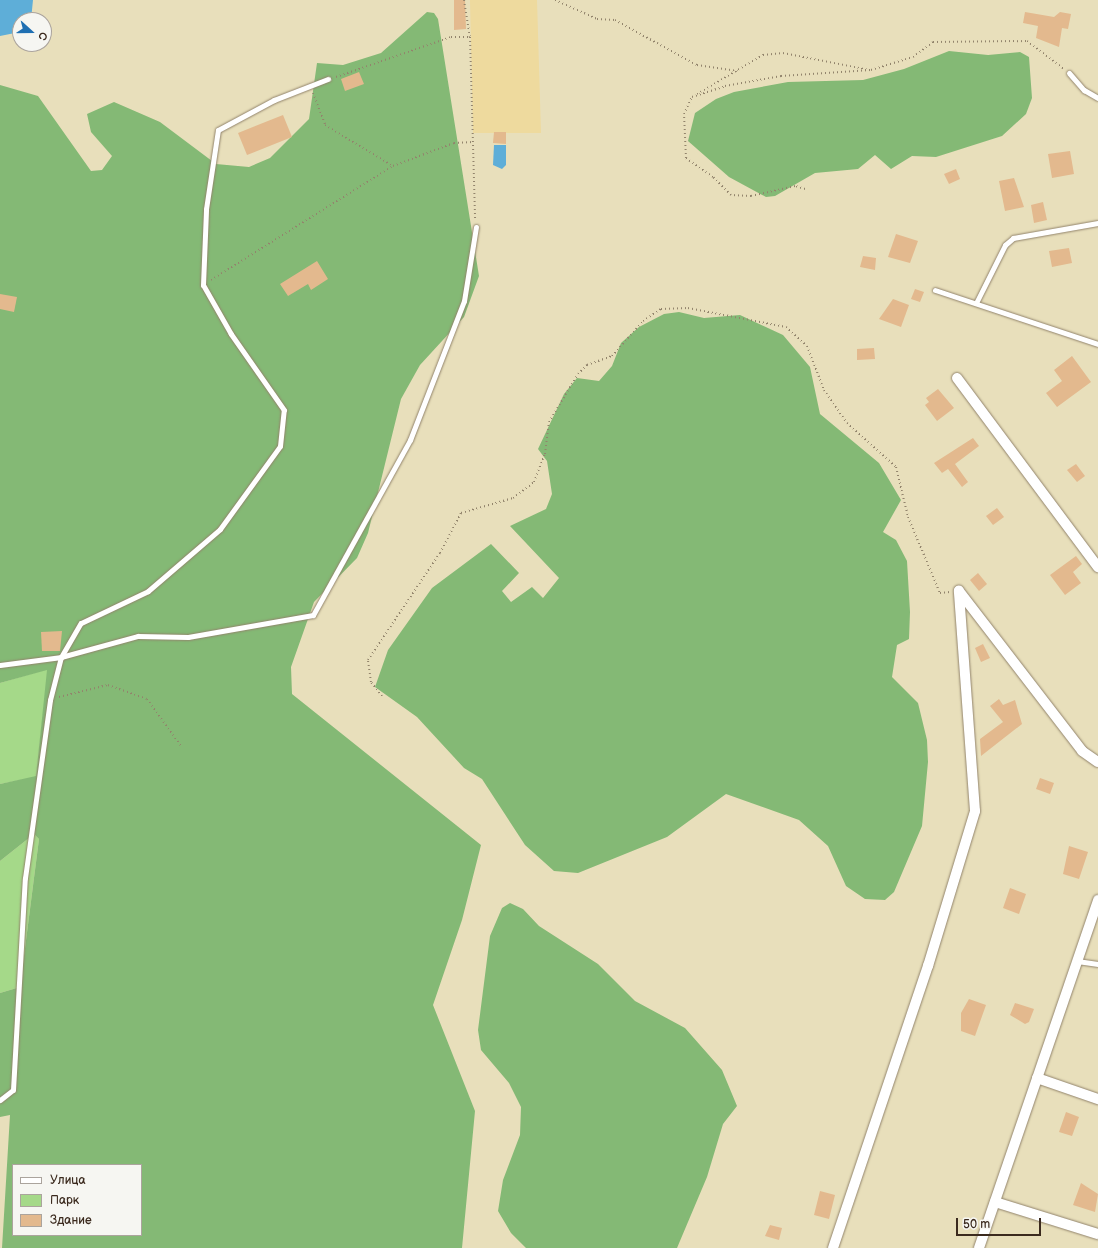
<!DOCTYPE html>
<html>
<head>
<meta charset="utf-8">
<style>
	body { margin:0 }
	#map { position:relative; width:1098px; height:1248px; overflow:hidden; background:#e8dfbb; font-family:"Balsamiq Sans",sans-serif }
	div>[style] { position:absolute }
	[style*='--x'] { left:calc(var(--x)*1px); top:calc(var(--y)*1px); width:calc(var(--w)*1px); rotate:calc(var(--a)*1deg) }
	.green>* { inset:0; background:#a5d989 }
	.forest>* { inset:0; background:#84b975 }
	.sand>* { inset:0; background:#eeda9e }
	.water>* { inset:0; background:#5eaed8 }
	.building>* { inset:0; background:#e3b98e }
	.path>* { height:2px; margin-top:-1px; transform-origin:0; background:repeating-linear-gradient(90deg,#92846c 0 1px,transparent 0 4px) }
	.roads { filter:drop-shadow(0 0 1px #92846c) drop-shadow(0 0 1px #92846c) }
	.service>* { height:5px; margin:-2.5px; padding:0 2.5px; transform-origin:2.5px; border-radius:2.5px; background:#fff }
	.minor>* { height:10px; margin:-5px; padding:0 5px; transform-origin:5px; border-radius:5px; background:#fff }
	span { translate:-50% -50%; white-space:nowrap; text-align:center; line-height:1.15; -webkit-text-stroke:3px #f6f6f2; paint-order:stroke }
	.legend { position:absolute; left:12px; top:1164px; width:130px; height:72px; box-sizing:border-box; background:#f6f6f2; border:1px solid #aba49d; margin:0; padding:5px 7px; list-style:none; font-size:12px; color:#3b2a1e }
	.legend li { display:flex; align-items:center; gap:8px; height:20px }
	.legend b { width:20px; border:1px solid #aba49d }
	.north { position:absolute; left:12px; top:12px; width:40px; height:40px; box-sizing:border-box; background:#f6f6f2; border:1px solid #aba49d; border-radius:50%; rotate:111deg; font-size:11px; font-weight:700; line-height:16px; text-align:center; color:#3b2a1e }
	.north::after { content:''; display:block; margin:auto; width:14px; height:18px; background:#1f6fb2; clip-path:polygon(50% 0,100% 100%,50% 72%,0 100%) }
	.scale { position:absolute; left:956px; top:1218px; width:85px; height:18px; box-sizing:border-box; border:2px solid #3b2a1e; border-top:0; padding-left:5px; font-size:12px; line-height:14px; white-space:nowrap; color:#3b2a1e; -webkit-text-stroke:3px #f6f6f2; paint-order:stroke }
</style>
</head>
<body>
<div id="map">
	<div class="green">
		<i style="clip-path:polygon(48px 669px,36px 777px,0 784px,0 683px)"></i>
		<i style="clip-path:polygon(34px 834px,39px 839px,20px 987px,0 993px,0 861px)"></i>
	</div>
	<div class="forest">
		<i style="clip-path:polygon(evenodd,427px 12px,434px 13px,438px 19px,479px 276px,464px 317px,420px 365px,401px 399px,368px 533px,357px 558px,314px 602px,291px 667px,292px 694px,481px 845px,462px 920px,433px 1005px,475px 1111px,462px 1248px,2px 1248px,10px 1115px,0 1117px,0 993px,20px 987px,39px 839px,34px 834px,0 861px,0 784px,36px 776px,47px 670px,0 683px,0 85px,38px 96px,91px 171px,102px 170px,112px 156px,91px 132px,87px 114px,114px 102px,160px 122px,216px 164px,249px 167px,270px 158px,309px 119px,317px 63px,343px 65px,381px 53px,427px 12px,13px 1165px,141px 1165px,141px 1235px,13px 1235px,13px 1165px)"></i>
		<i style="clip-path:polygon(949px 51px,988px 55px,1020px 52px,1029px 57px,1032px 98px,1026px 114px,1002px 136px,936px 157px,912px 156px,891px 169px,875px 155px,858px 169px,815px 173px,775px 196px,766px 197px,729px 177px,688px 141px,695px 113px,716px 99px,734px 92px,788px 82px,863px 80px,904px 69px)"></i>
		<i style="clip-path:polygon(679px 312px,704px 318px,740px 315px,783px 335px,810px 367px,820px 414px,879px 463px,901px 500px,883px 532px,896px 540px,907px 561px,910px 612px,909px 639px,897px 645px,892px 677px,918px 703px,927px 740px,928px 762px,922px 826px,894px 892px,885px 900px,865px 899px,846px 886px,828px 846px,799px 820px,726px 794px,667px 837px,578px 873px,554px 871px,525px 845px,482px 779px,464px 768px,417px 717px,375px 687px,388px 650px,432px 588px,491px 544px,519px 573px,502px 591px,511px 602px,532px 587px,543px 598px,559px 578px,510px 526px,546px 509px,552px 494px,547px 461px,538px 449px,564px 394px,577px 378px,599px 381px,612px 366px,621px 343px,639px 327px,664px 314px)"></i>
		<i style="clip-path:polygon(510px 903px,523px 909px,539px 926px,598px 964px,635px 1001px,685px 1028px,722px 1070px,737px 1106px,723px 1124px,707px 1177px,677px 1248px,526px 1248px,511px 1233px,498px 1211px,503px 1180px,520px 1135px,521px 1107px,509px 1083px,481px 1050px,478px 1030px,490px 936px,502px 908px)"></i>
	</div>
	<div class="sand">
		<i style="clip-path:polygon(470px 0,537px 0,541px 133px,473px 133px)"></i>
	</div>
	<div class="water">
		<i style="clip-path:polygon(0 0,33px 0,31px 20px,20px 20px,20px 32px,0 36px)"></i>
		<i style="clip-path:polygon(494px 145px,506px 145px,506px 165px,502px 169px,493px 165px)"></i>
	</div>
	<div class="building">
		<i style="clip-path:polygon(454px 0,465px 0,466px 29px,454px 30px)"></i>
		<i style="clip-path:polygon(1025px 12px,1054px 17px,1060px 12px,1071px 14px,1068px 29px,1062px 28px,1059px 47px,1036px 38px,1038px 26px,1023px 23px)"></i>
		<i style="clip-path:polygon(359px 72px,364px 84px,345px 91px,341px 79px)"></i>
		<i style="clip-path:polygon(283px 115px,292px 137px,247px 155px,238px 133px)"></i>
		<i style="clip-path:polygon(494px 132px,506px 132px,506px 144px,493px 143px)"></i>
		<i style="clip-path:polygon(1070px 151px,1074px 174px,1052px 178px,1048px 154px)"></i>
		<i style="clip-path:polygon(956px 169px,960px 179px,949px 184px,944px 174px)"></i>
		<i style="clip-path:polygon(1014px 178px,1024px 207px,1005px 211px,999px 181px)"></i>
		<i style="clip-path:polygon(1043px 202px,1047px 220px,1034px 223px,1031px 205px)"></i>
		<i style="clip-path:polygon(896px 234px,918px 241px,910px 263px,888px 257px)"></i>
		<i style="clip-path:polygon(1069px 248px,1072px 263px,1052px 267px,1049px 251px)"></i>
		<i style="clip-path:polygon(863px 256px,876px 258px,875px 270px,860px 267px)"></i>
		<i style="clip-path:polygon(317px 261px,328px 279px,311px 290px,308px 284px,288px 296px,280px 284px)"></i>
		<i style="clip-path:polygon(915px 289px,924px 292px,920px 302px,911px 299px)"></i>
		<i style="clip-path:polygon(0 294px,17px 297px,14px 312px,0 309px)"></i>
		<i style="clip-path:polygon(893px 299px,909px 305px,901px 327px,879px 319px)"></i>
		<i style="clip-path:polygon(874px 348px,875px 359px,857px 360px,857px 349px)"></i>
		<i style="clip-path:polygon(1072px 356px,1091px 382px,1057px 407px,1046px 393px,1062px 381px,1054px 370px)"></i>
		<i style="clip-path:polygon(938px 389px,954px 408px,937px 421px,925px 405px,929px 402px,926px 398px)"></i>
		<i style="clip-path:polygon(973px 438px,979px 446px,955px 464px,968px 482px,962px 487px,948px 469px,942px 473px,934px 463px)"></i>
		<i style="clip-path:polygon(1076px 464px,1085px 476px,1077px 482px,1067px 470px)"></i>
		<i style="clip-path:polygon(997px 508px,1004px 517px,993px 525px,986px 516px)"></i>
		<i style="clip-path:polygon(1076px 556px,1082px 564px,1073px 572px,1081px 583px,1065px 595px,1050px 575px)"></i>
		<i style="clip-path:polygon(978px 573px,987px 584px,979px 591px,970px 580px)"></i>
		<i style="clip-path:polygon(62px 631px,60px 651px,42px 651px,41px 632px)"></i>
		<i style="clip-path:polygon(983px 644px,990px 658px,981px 662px,975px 648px)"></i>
		<i style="clip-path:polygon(999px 699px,1003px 705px,1015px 700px,1022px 724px,981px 756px,980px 739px,1003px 722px,990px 706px)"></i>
		<i style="clip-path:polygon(1040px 778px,1054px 783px,1050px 794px,1036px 789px)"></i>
		<i style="clip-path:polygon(1069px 846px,1088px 852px,1079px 879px,1063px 874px)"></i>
		<i style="clip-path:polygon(1010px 888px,1026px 894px,1019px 914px,1003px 908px)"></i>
		<i style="clip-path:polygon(969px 999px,986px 1005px,975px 1036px,961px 1031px,961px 1013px)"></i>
		<i style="clip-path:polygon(1015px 1003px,1034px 1009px,1029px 1022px,1025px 1024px,1010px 1015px)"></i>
		<i style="clip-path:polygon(1066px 1112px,1079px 1117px,1072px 1136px,1059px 1132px)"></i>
		<i style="clip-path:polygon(1081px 1183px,1098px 1194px,1095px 1212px,1073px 1205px)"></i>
		<i style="clip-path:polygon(820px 1191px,835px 1195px,829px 1219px,814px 1215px)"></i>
		<i style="clip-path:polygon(770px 1225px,782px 1228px,779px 1240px,765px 1236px)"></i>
	</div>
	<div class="path">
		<i style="--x:464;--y:0;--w:37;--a:81"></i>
		<i style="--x:470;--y:37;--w:183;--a:88.4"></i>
		<i style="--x:555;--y:0;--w:46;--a:24.3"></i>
		<i style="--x:597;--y:19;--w:18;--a:3"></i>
		<i style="--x:615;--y:20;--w:94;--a:28.8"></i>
		<i style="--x:697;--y:65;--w:41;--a:8.3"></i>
		<i style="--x:336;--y:77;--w:122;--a:-19.2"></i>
		<i style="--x:451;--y:37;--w:19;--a:0"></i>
		<i style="--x:313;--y:93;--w:34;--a:69"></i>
		<i style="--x:325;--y:125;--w:79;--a:31.1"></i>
		<i style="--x:697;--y:94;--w:77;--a:-30.6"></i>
		<i style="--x:763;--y:55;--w:20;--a:-6"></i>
		<i style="--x:783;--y:53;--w:89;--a:11.1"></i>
		<i style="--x:805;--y:189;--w:10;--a:-163"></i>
		<i style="--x:795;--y:186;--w:45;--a:167.2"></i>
		<i style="--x:751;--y:196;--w:20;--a:-177"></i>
		<i style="--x:731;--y:195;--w:25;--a:-135"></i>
		<i style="--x:713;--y:177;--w:33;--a:-145"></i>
		<i style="--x:686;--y:158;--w:44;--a:-92.6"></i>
		<i style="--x:684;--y:114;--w:19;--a:-65"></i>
		<i style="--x:692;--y:97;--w:35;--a:-18"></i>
		<i style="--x:725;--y:86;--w:57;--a:-10.1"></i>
		<i style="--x:781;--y:76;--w:90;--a:-3.8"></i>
		<i style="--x:871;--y:70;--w:44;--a:-17.2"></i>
		<i style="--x:913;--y:57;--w:25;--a:-37"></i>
		<i style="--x:933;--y:42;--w:94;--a:-0.6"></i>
		<i style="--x:1027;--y:41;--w:46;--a:37.1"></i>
		<i style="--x:211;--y:280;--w:215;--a:-32.1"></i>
		<i style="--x:393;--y:166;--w:65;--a:-20.7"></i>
		<i style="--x:454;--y:143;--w:19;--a:-3"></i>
		<i style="--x:382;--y:696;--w:18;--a:-128"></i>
		<i style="--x:371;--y:682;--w:22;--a:-98"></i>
		<i style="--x:368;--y:660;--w:129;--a:-56.1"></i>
		<i style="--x:440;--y:553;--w:45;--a:-62.3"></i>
		<i style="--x:461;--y:513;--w:54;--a:-16.1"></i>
		<i style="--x:513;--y:498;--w:26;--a:-37"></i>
		<i style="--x:534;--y:482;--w:30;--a:-69"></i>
		<i style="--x:545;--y:454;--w:32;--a:-83"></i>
		<i style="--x:549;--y:422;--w:56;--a:-58.9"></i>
		<i style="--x:578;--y:374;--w:13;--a:-45"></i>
		<i style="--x:587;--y:365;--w:27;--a:-20"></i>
		<i style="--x:612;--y:356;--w:47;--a:-48.5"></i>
		<i style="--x:643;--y:321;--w:22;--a:-34"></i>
		<i style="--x:661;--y:309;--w:27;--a:-2"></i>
		<i style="--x:688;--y:308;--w:100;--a:11"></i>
		<i style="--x:786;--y:327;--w:28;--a:42"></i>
		<i style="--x:807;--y:346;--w:47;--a:68.9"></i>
		<i style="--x:824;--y:390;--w:40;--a:55.1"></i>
		<i style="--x:847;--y:423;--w:66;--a:41.9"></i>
		<i style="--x:896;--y:467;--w:51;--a:76.5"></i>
		<i style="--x:908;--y:517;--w:82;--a:67.2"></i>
		<i style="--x:940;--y:593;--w:10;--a:-6"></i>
		<i style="--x:59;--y:697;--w:50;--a:-13.8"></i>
		<i style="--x:108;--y:685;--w:41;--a:19.7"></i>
		<i style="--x:147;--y:699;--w:58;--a:54.1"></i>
	</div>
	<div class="roads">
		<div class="service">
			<i style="--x:1069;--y:73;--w:23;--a:49"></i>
			<i style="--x:1084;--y:90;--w:16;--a:30"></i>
			<i style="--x:935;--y:290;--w:172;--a:18.3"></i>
			<i style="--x:976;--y:303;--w:65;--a:-63.4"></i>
			<i style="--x:1005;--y:245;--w:11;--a:-41"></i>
			<i style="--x:1013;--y:238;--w:86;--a:-10"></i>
			<i style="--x:0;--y:665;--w:62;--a:-7.5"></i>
			<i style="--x:61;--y:657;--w:80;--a:-15.3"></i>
			<i style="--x:138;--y:636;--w:50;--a:1.1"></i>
			<i style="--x:188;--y:637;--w:127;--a:-10"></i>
			<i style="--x:313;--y:615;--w:200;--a:-61"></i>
			<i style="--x:410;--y:440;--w:149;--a:-68.8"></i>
			<i style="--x:464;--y:301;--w:75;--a:-80.8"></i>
			<i style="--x:1077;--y:961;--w:21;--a:8"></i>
			<i style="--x:0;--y:1100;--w:16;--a:-38"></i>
			<i style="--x:13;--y:1090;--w:212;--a:-86.8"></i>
			<i style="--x:25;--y:878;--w:180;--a:-82"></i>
			<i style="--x:50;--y:700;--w:44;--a:-75.7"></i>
			<i style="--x:61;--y:657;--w:39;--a:-60"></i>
			<i style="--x:81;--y:623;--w:74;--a:-25.5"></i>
			<i style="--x:148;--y:591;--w:95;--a:-40.7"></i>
			<i style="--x:220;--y:529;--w:102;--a:-54.1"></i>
			<i style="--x:280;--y:446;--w:36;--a:-84"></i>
			<i style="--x:284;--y:410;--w:93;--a:-124.9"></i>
			<i style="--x:231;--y:334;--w:56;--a:-119.7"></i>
			<i style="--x:203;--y:285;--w:76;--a:-87.7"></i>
			<i style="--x:206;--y:209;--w:80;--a:-81.4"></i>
			<i style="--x:218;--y:130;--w:64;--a:-28.2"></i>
			<i style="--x:274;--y:100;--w:58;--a:-21.3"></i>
		</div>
		<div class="minor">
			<i style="--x:957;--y:378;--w:236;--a:53.3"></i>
			<i style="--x:1037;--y:1078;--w:65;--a:19"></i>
			<i style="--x:995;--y:1202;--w:108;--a:17.3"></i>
			<i style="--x:833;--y:1248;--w:298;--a:-71.4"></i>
			<i style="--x:928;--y:966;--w:162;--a:-73.1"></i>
			<i style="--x:975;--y:811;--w:221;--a:-94.2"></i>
			<i style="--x:959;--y:591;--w:202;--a:52.4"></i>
			<i style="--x:1082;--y:751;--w:19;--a:35"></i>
			<i style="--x:979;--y:1248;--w:368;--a:-71.1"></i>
		</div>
	</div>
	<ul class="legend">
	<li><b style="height:5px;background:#fff"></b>Улица</li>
	<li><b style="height:11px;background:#a5d989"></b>Парк</li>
	<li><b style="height:11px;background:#e3b98e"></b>Здание</li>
	</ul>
	<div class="north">С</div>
	<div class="scale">50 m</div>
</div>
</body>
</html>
